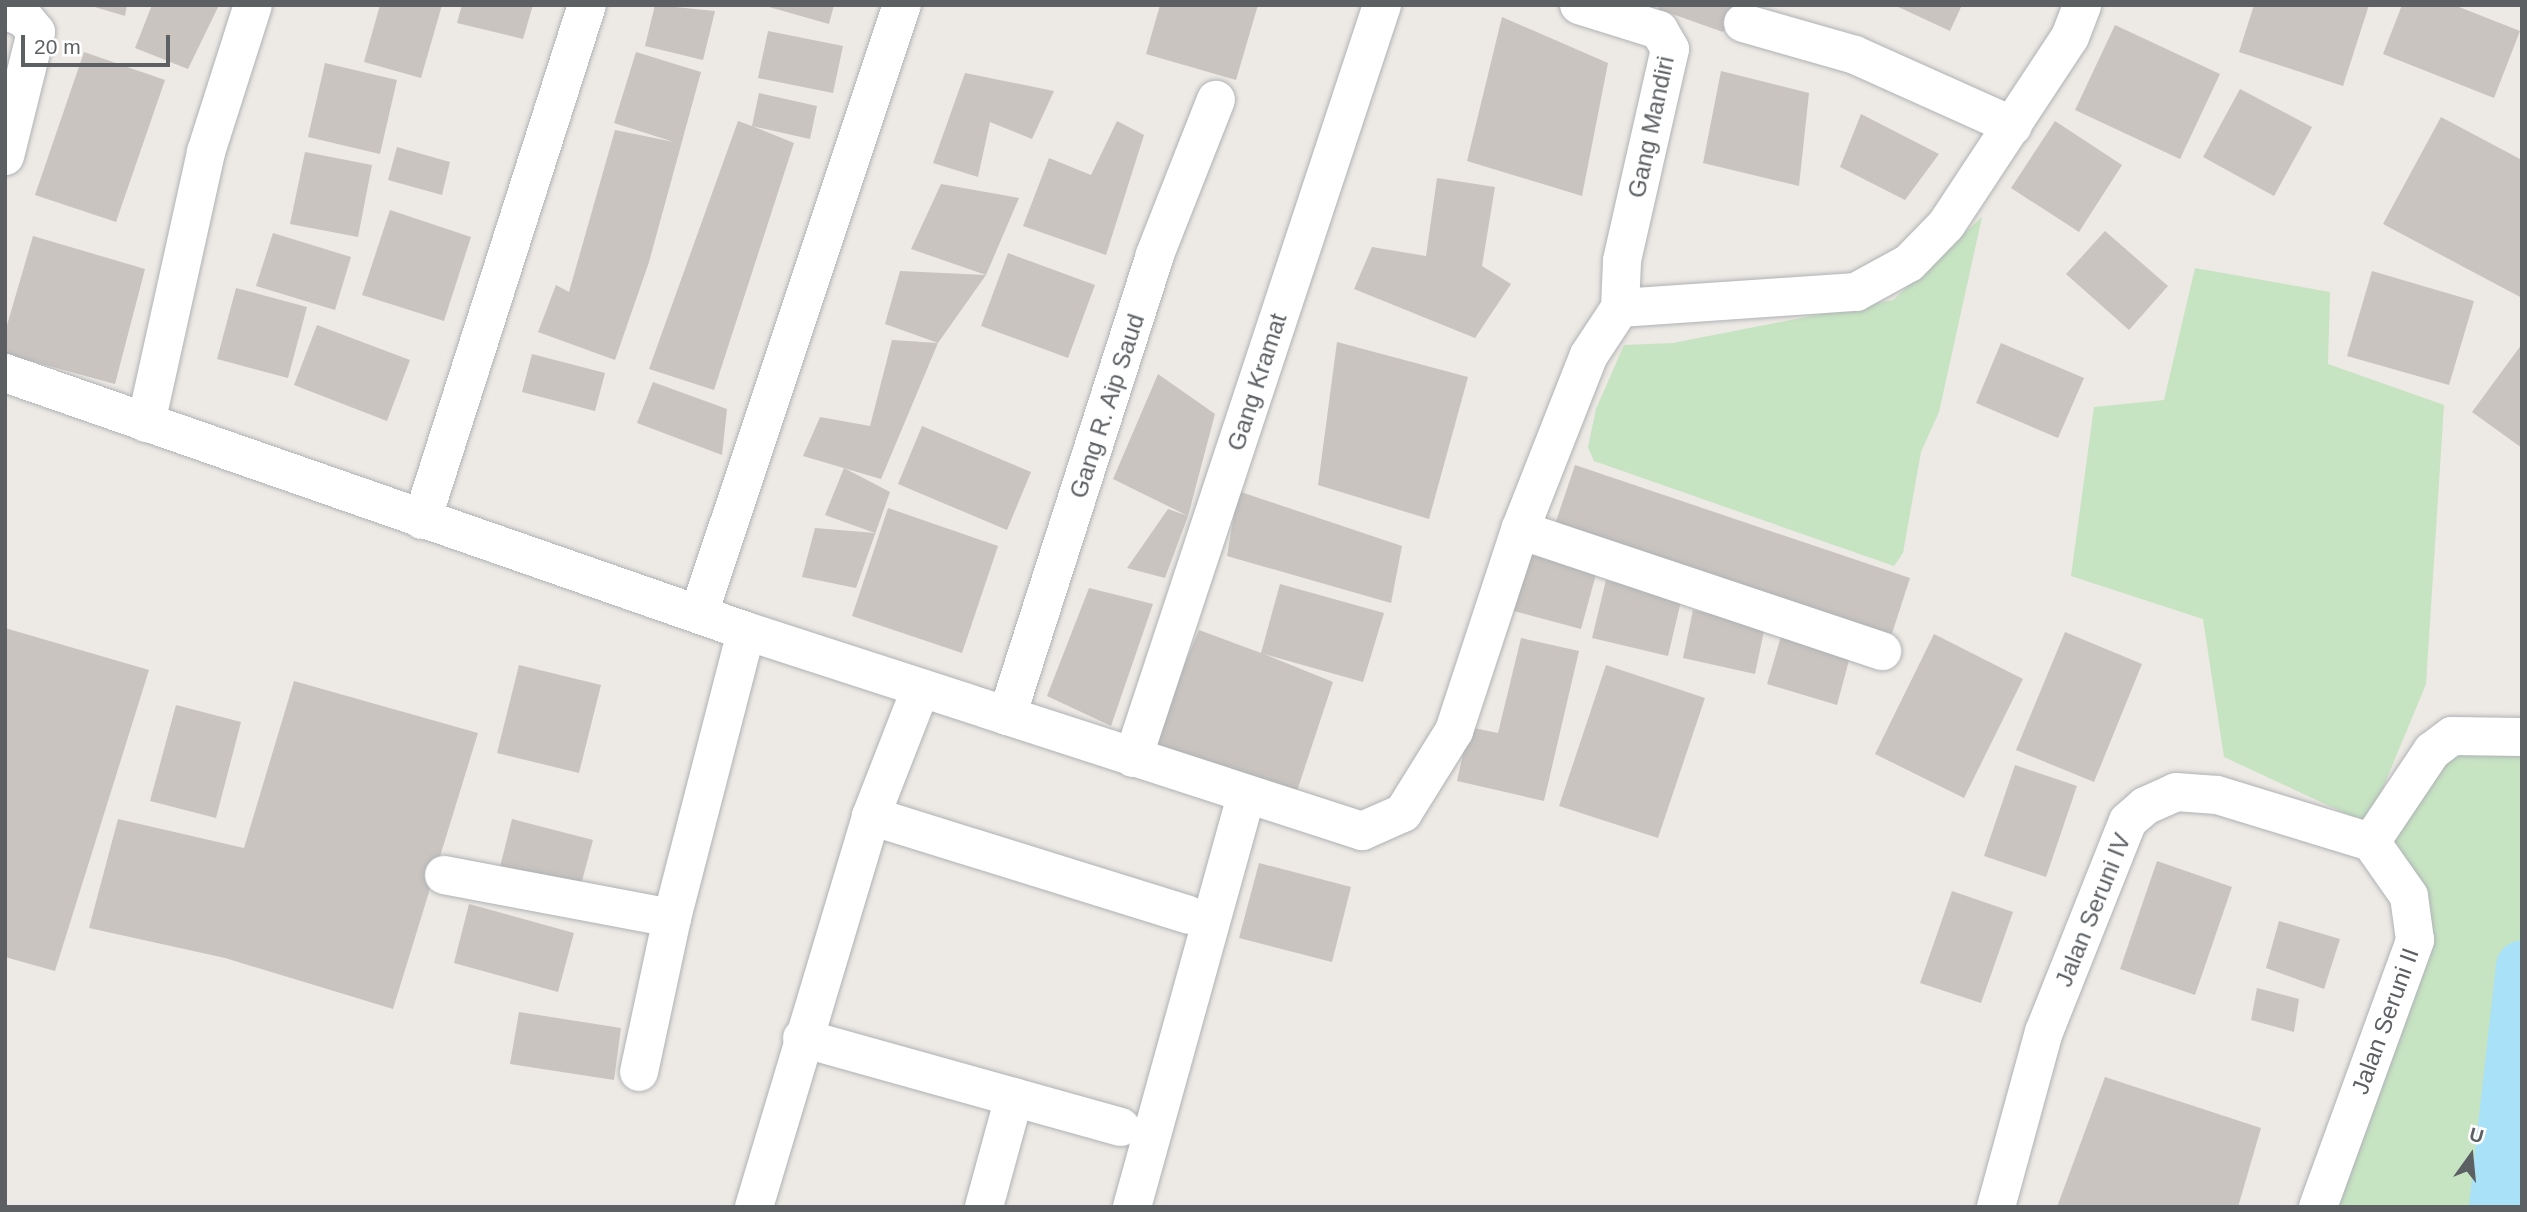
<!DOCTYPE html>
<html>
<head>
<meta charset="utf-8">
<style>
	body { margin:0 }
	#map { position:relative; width:2527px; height:1212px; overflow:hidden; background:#ede9e4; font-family:Arial,sans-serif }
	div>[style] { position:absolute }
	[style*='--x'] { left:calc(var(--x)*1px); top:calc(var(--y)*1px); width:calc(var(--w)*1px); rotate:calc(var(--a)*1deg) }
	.green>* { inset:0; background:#c6e3c2 }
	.canal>* { height:52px; margin:-26px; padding:0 26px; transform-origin:26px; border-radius:26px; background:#a9e1f8 }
	.building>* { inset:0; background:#c9c4c0 }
	.roads { filter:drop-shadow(0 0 2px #afb2b5) drop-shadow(0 0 2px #afb2b5) }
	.street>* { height:38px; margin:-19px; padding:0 19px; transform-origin:19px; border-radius:19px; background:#fff }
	span { translate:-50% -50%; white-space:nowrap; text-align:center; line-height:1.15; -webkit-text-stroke:6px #fff; paint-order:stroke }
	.street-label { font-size:24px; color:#5c6063 }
	.frame { position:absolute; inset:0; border:7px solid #5c6063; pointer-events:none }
	.north { position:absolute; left:2436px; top:1121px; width:70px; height:70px; -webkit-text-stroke:5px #fff; paint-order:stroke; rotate:15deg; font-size:19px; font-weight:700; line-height:28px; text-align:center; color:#5c6063 }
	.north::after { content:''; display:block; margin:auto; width:24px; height:32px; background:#5c6063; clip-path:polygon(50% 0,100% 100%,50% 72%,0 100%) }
	.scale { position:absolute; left:21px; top:35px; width:149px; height:32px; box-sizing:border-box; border:4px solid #5c6063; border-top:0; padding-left:9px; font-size:21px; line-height:24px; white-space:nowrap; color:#5c6063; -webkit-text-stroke:5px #fff; paint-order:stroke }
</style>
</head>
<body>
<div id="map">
	<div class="green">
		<i style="clip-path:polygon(1982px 217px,1939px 412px,1921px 452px,1903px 553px,1894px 566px,1594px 461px,1588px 447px,1596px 409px,1624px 345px,1673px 343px,1893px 300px)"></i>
		<i style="clip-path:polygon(2195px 268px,2330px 292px,2328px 364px,2444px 405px,2426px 684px,2368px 824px,2224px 757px,2203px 619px,2071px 576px,2094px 407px,2164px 400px)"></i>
		<i style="clip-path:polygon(2522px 736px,2522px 962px,2498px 1169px,2522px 978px,2522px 1207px,2318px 1207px,2415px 940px,2371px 842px,2432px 751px)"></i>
	</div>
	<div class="canal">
		<i style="--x:2495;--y:1207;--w:242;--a:-83.6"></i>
	</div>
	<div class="building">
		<i style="clip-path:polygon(88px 5px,127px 5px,125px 16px)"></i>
		<i style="clip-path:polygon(152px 5px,219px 5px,188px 69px,135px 48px)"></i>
		<i style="clip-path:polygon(380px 5px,442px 5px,421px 78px,364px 62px)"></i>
		<i style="clip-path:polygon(462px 5px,533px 5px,523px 39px,457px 23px)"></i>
		<i style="clip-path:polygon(655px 5px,715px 11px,703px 60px,645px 46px)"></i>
		<i style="clip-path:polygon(762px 5px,834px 5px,829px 24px)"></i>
		<i style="clip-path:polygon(1160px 5px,1258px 5px,1236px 80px,1146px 54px)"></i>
		<i style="clip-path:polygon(1660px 5px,1743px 5px,1723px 32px,1658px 9px)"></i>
		<i style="clip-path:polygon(1894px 5px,1962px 5px,1950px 31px)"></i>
		<i style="clip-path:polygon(2254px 5px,2369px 5px,2343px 86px,2239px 52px)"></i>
		<i style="clip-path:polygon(2402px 5px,2454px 5px,2520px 31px,2494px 98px,2383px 54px)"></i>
		<i style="clip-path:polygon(1502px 17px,1608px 63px,1582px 196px,1467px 161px)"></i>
		<i style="clip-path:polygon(2115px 25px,2220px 74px,2180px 159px,2075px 110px)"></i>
		<i style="clip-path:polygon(768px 31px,843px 46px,833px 93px,758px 78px)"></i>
		<i style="clip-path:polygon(84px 52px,165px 80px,116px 222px,35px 195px)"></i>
		<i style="clip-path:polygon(636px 52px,701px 72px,649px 262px,615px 360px,538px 332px,556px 285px,569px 292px,615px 130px,674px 142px,614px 123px)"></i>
		<i style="clip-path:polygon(325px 63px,397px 80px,380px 154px,308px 137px)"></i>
		<i style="clip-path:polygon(1721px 71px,1809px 93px,1799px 186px,1703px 163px)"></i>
		<i style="clip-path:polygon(965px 73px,1054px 91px,1032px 139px,990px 122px,978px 177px,933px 163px)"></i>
		<i style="clip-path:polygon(2240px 89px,2312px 127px,2274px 196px,2203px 157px)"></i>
		<i style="clip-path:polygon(759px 93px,817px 106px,810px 139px,752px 126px,794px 143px,714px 390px,649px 369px,738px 121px,752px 126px)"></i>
		<i style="clip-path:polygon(1861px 114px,1939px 154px,1905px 200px,1840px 167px)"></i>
		<i style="clip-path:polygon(2441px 117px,2522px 160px,2522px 298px,2383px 224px)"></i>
		<i style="clip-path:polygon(1117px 121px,1144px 135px,1106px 255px,1023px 226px,1049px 158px,1091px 175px)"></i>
		<i style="clip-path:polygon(2055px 121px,2122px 165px,2079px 232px,2011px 188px)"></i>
		<i style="clip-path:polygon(397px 147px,450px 162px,442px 195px,388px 180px)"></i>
		<i style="clip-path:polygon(305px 152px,372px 165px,358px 237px,290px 224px)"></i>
		<i style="clip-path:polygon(1437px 178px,1495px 187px,1482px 266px,1511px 284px,1475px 338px,1354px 289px,1372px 247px,1426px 256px)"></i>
		<i style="clip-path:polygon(941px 184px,1019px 198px,986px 275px,938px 343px,885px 324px,900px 271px,986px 275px,911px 249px)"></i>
		<i style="clip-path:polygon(390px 210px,471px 237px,444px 321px,362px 295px)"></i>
		<i style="clip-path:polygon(2105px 231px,2168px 286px,2129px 330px,2066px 274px)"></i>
		<i style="clip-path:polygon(273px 233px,351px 257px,335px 310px,256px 286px)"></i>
		<i style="clip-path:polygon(33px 236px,145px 269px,115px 384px,5px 354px,5px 332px)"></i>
		<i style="clip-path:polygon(1008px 253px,1095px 285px,1068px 358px,981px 326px)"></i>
		<i style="clip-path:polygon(2372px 271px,2474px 301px,2449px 385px,2347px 356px)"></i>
		<i style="clip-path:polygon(236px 288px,307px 307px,288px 378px,217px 359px)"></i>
		<i style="clip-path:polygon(317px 325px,410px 360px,387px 421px,294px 385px)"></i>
		<i style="clip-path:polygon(892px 340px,938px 343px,881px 479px,803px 456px,820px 417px,870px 426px)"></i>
		<i style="clip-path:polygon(1337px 342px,1468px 377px,1429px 519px,1318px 485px)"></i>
		<i style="clip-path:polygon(2001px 343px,2084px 378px,2058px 438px,1976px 403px)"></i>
		<i style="clip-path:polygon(2522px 344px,2522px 448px,2472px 412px)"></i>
		<i style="clip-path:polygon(532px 354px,605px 373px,595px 411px,522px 392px)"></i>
		<i style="clip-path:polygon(1158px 374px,1215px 414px,1188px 516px,1165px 578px,1127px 568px,1168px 509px,1188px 516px,1113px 479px)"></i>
		<i style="clip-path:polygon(653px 382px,727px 409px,722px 455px,637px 423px)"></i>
		<i style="clip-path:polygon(922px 426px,1031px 472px,1007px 530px,898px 484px)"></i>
		<i style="clip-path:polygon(1575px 465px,1910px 578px,1887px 649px,1551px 536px)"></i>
		<i style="clip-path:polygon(844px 468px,890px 492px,856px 588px,802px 577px,815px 528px,875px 533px,825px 515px)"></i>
		<i style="clip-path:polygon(1238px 491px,1402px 546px,1391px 603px,1227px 556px)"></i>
		<i style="clip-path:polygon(888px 508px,998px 546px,962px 653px,852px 616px)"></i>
		<i style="clip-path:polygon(1520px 546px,1598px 567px,1581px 629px,1503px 608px)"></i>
		<i style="clip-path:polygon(1606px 580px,1682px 597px,1668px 656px,1592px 638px)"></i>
		<i style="clip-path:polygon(1280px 584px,1384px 613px,1363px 682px,1264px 654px,1333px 682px,1297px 791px,1149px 749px,1199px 630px,1261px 653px)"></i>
		<i style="clip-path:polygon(1089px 588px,1153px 604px,1111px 726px,1047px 696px)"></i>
		<i style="clip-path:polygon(1693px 610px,1765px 626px,1755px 674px,1683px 658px)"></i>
		<i style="clip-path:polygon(5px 628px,149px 670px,55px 971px,5px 957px)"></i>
		<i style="clip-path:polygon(2065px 632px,2142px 664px,2094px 782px,2016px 750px)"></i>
		<i style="clip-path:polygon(1782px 633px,1851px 653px,1837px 705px,1767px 684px)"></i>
		<i style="clip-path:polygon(1934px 634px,2023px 679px,1964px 798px,1875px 754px)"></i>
		<i style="clip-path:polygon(1521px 638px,1579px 651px,1544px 801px,1457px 781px,1469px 727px,1498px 733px)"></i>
		<i style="clip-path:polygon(519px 665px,601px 685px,579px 773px,497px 753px)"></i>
		<i style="clip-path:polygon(1606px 665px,1705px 698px,1658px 838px,1559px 806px)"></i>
		<i style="clip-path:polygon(294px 681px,478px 733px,393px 1009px,225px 958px,89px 928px,118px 819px,244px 848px)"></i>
		<i style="clip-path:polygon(176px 705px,241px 722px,216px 818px,150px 801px)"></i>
		<i style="clip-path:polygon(2015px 765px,2077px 786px,2046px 877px,1984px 856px)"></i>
		<i style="clip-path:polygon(512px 819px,593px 840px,578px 896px,498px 875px)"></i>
		<i style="clip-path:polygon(2157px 861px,2232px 887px,2195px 995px,2120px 969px)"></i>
		<i style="clip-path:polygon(1259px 863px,1351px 887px,1332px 962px,1239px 938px)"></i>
		<i style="clip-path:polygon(1952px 891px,2013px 912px,1981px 1003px,1920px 983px)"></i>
		<i style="clip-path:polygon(469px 904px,574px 933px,558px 992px,454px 963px)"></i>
		<i style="clip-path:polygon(2279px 921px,2340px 939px,2324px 989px,2266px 968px)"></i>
		<i style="clip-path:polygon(2257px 988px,2299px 999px,2294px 1032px,2251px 1020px)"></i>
		<i style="clip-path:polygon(519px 1012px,621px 1028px,614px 1080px,510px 1064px)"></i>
		<i style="clip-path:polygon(2105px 1077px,2261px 1128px,2238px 1207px,2057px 1207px)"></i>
	</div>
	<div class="roads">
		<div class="street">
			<i style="--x:1579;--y:5;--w:84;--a:17.4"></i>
			<i style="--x:1659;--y:30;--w:22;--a:60"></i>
			<i style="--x:1670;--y:49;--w:217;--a:102.8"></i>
			<i style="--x:1622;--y:261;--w:47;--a:92.4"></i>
			<i style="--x:5;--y:10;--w:22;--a:24"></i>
			<i style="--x:25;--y:19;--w:17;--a:50"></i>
			<i style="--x:36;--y:32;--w:128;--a:104"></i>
			<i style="--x:1743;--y:23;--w:116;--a:15.9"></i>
			<i style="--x:1855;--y:55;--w:173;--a:24.2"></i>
			<i style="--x:5;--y:373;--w:785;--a:19.2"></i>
			<i style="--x:746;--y:631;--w:648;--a:17.99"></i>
			<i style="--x:1362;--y:831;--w:45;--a:-23.7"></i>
			<i style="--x:1403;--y:813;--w:97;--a:-58.1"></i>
			<i style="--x:1454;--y:731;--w:212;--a:-71.8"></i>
			<i style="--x:1520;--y:530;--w:188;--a:-68.5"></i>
			<i style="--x:1589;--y:355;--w:56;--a:-56.6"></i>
			<i style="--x:1620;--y:308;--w:237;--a:-3.9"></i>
			<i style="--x:1856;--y:292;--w:60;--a:-28.7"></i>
			<i style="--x:1909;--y:263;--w:53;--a:-45.8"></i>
			<i style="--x:1946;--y:225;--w:225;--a:-56.6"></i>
			<i style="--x:2070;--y:37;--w:34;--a:-69"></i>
			<i style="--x:146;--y:423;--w:278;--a:-77.5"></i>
			<i style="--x:206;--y:152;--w:154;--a:-72.3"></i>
			<i style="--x:422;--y:520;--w:541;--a:-72.24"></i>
			<i style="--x:1520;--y:530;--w:382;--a:18.5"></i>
			<i style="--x:699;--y:613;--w:641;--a:-71.54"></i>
			<i style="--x:1007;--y:716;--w:482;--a:-72.2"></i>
			<i style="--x:1154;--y:257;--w:169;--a:-68.5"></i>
			<i style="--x:1133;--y:758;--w:793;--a:-71.7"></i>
			<i style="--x:871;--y:816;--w:332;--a:17.3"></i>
			<i style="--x:2371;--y:842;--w:110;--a:-56.2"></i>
			<i style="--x:2432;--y:751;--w:25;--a:-37"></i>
			<i style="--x:2452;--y:736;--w:70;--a:0.8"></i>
			<i style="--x:444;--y:875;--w:232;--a:10.7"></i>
			<i style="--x:802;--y:1038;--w:331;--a:15.6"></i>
			<i style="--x:639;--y:1072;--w:157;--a:-77.9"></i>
			<i style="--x:672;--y:918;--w:296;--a:-75.5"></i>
			<i style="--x:754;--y:1207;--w:408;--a:-73.3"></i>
			<i style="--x:871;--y:816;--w:137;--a:-68.7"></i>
			<i style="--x:984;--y:1207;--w:114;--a:-74.7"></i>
			<i style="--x:1132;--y:1207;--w:427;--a:-74.5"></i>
			<i style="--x:1996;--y:1207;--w:181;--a:-74.7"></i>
			<i style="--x:2044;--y:1032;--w:227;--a:-68.3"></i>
			<i style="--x:2128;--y:821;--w:23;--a:-41"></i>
			<i style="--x:2145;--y:806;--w:34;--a:-24"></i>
			<i style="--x:2176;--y:792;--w:41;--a:4.2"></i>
			<i style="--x:2217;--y:795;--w:161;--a:17"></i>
			<i style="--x:2318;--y:1207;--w:284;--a:-70"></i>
			<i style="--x:2415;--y:940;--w:44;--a:-97.8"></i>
			<i style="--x:2409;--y:896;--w:66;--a:-125.1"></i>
		</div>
	</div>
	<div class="street-label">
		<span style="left:1651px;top:127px;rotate:-78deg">Gang Mandiri</span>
		<span style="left:1257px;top:382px;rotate:-72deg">Gang Kramat</span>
		<span style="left:1107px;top:406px;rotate:-72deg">Gang R. Aip Saud</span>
		<span style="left:2093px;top:910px;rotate:-68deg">Jalan Seruni IV</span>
		<span style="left:2385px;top:1021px;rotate:-70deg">Jalan Seruni II</span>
	</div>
	<div class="frame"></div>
	<div class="north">U</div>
	<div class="scale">20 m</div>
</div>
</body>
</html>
